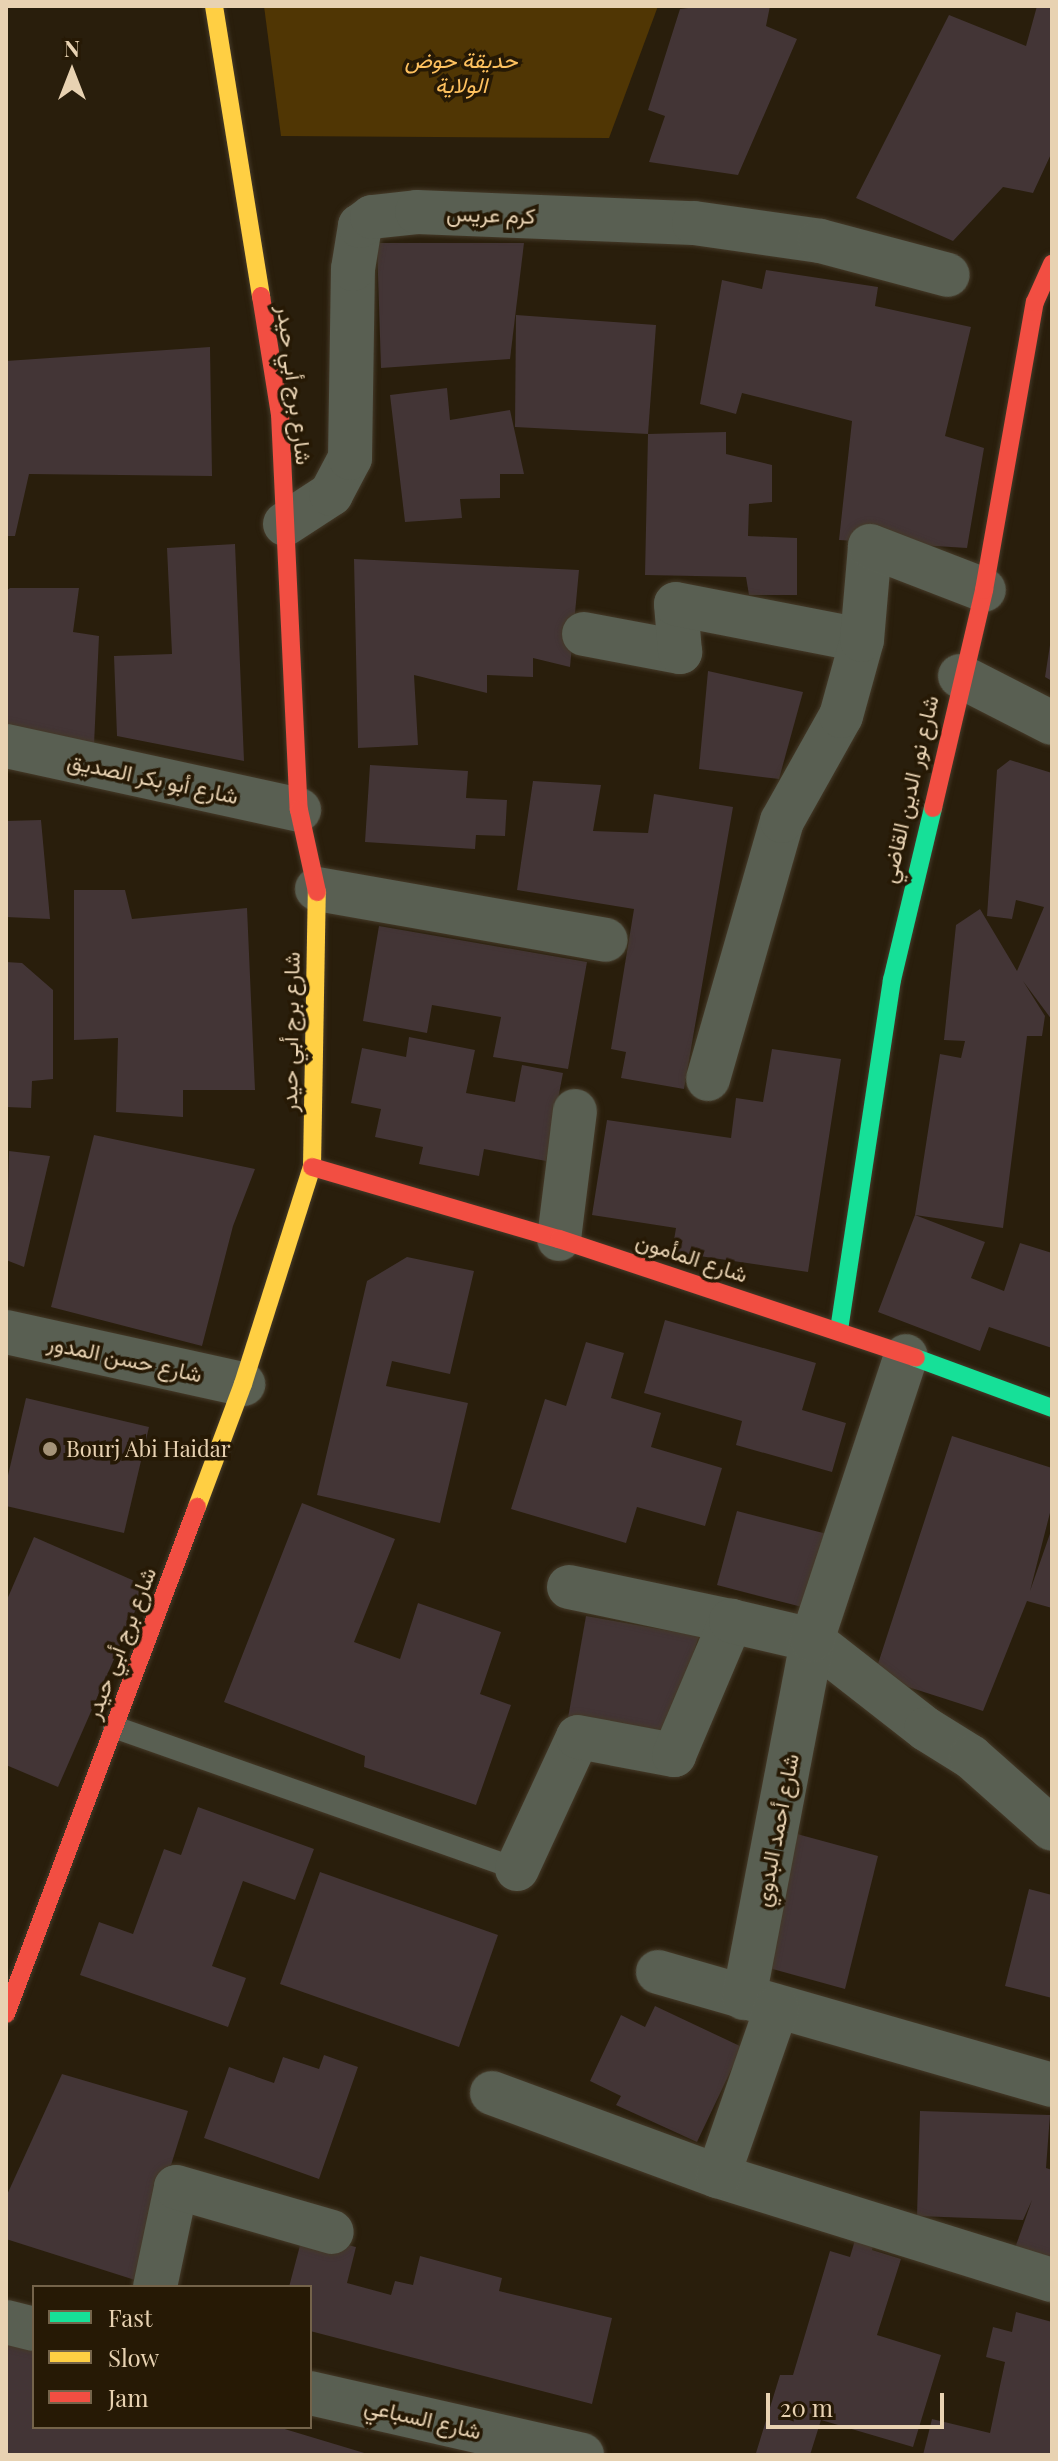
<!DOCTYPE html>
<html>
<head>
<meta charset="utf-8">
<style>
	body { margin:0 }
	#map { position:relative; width:1058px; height:2461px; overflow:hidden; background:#291e0c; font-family:"Playfair Display",Vazirmatn,serif }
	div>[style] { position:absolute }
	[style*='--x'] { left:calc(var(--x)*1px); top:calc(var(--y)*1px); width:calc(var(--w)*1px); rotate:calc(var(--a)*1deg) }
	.green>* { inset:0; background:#503604 }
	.building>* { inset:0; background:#433536 }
	.roads { filter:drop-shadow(0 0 2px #453a29) drop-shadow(0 0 2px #453a29) }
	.lane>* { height:22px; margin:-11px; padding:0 11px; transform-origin:11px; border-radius:11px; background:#595f52 }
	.street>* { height:44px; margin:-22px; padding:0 22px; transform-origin:22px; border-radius:22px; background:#595f52 }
	.fast>* { height:18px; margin:-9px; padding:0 9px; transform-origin:9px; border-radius:9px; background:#16e098 }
	.slow>* { height:18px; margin:-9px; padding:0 9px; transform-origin:9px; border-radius:9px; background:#ffcf43 }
	.jam>* { height:18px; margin:-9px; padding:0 9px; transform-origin:9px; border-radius:9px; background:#f24e42 }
	.dots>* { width:22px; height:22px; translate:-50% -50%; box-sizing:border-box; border:4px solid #261905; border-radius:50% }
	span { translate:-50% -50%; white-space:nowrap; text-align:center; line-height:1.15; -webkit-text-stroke:7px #261905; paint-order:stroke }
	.park-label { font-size:22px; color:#fec15f; font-style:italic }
	.street-label { font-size:22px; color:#e8d2b2 }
	.poi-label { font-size:22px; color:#e8d2b2 }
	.left { translate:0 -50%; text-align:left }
	.frame { position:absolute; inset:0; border:8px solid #e8d2b2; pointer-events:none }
	.legend { position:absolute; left:32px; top:2285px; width:280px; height:144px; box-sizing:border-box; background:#261905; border:2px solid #74634a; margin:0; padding:10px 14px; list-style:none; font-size:24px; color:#e8d2b2 }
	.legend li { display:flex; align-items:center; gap:16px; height:40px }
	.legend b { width:40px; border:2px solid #74634a }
	.north { position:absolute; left:32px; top:32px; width:80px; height:80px; -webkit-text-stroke:6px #261905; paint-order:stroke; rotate:0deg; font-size:22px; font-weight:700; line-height:32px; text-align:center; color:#e8d2b2 }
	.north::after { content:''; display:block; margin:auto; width:28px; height:36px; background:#e8d2b2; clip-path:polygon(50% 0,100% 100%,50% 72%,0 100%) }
	.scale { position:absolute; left:766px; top:2393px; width:178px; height:36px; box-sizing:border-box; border:4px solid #e8d2b2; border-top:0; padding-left:10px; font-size:24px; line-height:28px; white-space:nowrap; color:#e8d2b2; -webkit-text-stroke:6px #261905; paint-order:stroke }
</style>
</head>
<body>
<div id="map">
	<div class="green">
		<i style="clip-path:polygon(264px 6px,658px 6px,609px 138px,281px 136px)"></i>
	</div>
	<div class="building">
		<i style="clip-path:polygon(705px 6px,770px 6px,766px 26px,797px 39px,738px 175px,649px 162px,665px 116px,648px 110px,680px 9px)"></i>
		<i style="clip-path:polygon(1037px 6px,1052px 6px,1052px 152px,1033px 193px,1003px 187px,953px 241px,856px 198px,949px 15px,1026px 46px)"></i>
		<i style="clip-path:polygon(377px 243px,524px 243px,510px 359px,381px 368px)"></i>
		<i style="clip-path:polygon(766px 270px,878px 287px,875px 306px,971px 327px,945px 436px,984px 448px,967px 548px,839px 540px,852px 421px,742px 393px,736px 414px,700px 404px,722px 280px,762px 289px)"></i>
		<i style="clip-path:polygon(516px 315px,656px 325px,648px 434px,515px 427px)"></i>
		<i style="clip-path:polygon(210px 347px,212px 476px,29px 474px,15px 536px,6px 536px,6px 361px)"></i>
		<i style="clip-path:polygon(447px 388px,450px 420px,510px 410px,524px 474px,500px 474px,500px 498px,460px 499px,462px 518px,405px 522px,390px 395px)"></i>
		<i style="clip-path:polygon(726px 432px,726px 454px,772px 465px,772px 502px,749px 504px,748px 536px,797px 538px,797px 595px,749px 595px,746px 577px,645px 575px,648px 434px)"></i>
		<i style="clip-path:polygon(235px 544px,244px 761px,117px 736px,114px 656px,172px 654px,167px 548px)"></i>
		<i style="clip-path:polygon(354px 559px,579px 570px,570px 667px,533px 658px,533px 677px,487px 675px,487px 693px,414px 675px,418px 745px,358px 748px)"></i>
		<i style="clip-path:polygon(10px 588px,79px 588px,73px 632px,99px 636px,94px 745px,6px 728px,6px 591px)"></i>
		<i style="clip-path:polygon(1050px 645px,1052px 646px,1052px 681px,1045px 677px)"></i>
		<i style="clip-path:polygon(708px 671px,803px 692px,779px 779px,699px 769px)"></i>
		<i style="clip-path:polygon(1010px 760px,1052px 773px,1052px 1020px,1023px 981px,1045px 1016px,1042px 1036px,1027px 1036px,1003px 1228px,915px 1215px,985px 1242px,971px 1278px,1004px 1291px,1020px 1243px,1052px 1253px,1052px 1348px,989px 1327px,980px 1351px,878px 1312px,915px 1215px,940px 1054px,961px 1058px,965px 1041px,944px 1040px,956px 925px,980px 909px,1017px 971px,1044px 907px,1016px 900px,1012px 919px,987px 916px,997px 770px)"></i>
		<i style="clip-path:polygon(370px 765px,468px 771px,466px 798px,507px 800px,505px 836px,476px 835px,475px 849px,365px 842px)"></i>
		<i style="clip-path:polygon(533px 781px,601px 785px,593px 831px,648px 833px,654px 794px,733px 807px,684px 1089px,621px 1078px,626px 1052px,611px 1049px,634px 909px,517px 890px)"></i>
		<i style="clip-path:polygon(41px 820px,50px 919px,6px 917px,6px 821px)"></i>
		<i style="clip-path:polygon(74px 890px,125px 890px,132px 919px,247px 908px,255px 1090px,183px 1090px,183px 1117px,116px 1112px,118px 1038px,74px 1040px)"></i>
		<i style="clip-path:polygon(379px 926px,587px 962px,568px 1069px,493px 1057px,501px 1017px,432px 1005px,427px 1033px,363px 1021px)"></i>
		<i style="clip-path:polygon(6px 962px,22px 963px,53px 990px,53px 1079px,32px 1081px,31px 1108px,6px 1107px)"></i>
		<i style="clip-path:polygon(409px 1037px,475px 1050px,466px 1093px,515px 1102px,522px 1065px,563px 1073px,546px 1161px,484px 1149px,479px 1176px,419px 1164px,423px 1147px,375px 1137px,381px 1109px,351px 1103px,362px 1048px,406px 1057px)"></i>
		<i style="clip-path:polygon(772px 1049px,841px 1059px,808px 1272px,672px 1252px,676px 1228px,592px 1215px,607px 1120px,731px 1138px,736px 1098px,763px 1102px)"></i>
		<i style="clip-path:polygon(94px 1135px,255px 1169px,233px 1226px,202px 1346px,51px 1307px)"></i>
		<i style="clip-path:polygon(9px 1151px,50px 1156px,24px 1267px,6px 1260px)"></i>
		<i style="clip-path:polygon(407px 1257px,474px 1271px,450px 1374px,392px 1361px,386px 1386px,468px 1403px,440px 1523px,317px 1495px,367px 1281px)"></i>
		<i style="clip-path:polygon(665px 1320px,816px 1363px,802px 1410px,846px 1423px,832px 1472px,736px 1445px,742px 1421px,644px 1393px)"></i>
		<i style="clip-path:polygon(586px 1342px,624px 1353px,611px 1398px,661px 1413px,651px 1447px,722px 1468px,705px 1526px,637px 1507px,626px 1543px,511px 1509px,545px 1399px,566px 1406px)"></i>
		<i style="clip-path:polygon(26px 1398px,149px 1427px,124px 1533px,6px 1506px,6px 1484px)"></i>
		<i style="clip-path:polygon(952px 1436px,1052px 1468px,1052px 1505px,1030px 1591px,1052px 1528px,1052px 1608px,1027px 1601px,983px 1711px,874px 1676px)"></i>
		<i style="clip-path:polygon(302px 1503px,395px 1539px,354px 1642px,400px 1659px,418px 1603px,501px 1632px,480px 1694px,511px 1705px,476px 1805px,364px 1767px,365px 1756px,224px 1702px)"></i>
		<i style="clip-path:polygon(737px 1511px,827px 1534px,806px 1608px,717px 1585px)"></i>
		<i style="clip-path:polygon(34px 1537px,146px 1586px,58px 1787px,6px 1765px,6px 1602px)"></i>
		<i style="clip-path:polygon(586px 1616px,699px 1636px,667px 1735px,568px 1718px)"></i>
		<i style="clip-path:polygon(198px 1807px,314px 1849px,295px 1900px,243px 1881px,212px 1966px,246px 1978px,228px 2027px,80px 1975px,99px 1922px,133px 1934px,164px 1849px,181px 1855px)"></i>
		<i style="clip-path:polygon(786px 1831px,878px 1856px,845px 1989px,769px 1968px)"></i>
		<i style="clip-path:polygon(320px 1872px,498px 1935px,459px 2047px,280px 1984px)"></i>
		<i style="clip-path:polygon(1029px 1889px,1052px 1895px,1052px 1998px,1005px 1986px)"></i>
		<i style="clip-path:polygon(655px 2006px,742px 2047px,697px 2142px,616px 2105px,621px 2096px,590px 2081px,621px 2015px,645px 2027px)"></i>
		<i style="clip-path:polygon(324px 2055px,358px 2067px,319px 2179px,204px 2138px,229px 2067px,274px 2083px,283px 2057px,319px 2069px)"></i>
		<i style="clip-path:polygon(62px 2074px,188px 2111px,135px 2280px,6px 2239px,6px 2197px)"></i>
		<i style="clip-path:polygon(920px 2111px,1050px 2115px,1046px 2168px,1052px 2170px,1052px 2261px,1015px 2248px,1032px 2200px,1023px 2220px,917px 2216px)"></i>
		<i style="clip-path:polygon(860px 2223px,878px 2228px,872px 2250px,901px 2259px,877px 2335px,941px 2355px,913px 2447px,821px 2420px,810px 2455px,756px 2453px,780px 2375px,793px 2375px,830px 2251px,850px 2257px)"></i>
		<i style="clip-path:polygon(303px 2234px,356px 2247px,347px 2283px,391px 2295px,395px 2281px,413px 2285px,420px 2256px,502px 2278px,499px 2291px,612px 2318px,592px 2404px,310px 2331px,310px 2287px,289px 2287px)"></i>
		<i style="clip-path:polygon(1016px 2312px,1052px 2322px,1052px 2455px,923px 2455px,932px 2419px,990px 2433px,1005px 2362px,986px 2357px,993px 2327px,1012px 2332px)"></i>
		<i style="clip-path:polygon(6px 2338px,34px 2346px,34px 2427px,278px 2427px,371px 2455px,6px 2455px)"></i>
	</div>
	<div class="roads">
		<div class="lane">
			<i style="--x:114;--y:1727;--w:427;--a:19.4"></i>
		</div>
		<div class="street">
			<i style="--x:285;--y:524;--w:55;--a:-33.1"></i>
			<i style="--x:331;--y:494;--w:41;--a:-62.2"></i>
			<i style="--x:350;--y:458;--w:189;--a:-89.1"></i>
			<i style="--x:353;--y:269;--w:44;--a:-80.8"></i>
			<i style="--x:360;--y:226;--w:15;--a:-37"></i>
			<i style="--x:372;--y:217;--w:45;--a:-6.3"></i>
			<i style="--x:417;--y:212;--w:277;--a:2.3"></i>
			<i style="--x:694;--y:223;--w:127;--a:8.1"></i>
			<i style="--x:820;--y:241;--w:132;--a:14.9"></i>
			<i style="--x:584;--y:634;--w:98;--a:10.6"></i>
			<i style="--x:680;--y:652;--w:48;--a:-94.8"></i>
			<i style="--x:676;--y:604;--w:189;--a:11"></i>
			<i style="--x:960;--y:676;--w:103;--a:27.1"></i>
			<i style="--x:6;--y:746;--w:300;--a:12.3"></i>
			<i style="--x:317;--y:889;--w:293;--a:10"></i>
			<i style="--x:708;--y:1079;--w:268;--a:-74"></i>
			<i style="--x:782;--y:821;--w:120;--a:-60.7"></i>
			<i style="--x:841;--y:716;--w:79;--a:-74.6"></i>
			<i style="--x:862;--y:640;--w:94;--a:-85.1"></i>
			<i style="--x:870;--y:546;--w:122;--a:21.1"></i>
			<i style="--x:559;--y:1239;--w:129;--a:-82.9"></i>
			<i style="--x:6;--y:1332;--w:243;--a:12.4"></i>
			<i style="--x:569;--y:1587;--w:166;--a:11.9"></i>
			<i style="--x:517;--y:1869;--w:145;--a:-65.2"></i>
			<i style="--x:578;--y:1737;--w:98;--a:10.6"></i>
			<i style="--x:674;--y:1755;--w:146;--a:-67"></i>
			<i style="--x:731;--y:1621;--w:83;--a:13.2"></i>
			<i style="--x:812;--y:1640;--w:145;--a:38"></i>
			<i style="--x:926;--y:1729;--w:53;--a:31.9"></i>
			<i style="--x:971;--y:1757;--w:108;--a:41.6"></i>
			<i style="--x:658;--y:1972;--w:410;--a:16"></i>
			<i style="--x:744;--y:1998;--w:364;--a:-79.2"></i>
			<i style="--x:812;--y:1640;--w:299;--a:-71.7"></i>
			<i style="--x:492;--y:2093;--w:241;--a:20.2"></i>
			<i style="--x:718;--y:2176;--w:350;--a:17.3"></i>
			<i style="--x:718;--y:2176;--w:179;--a:-70.8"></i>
			<i style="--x:155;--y:2287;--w:102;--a:-78.1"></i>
			<i style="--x:176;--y:2187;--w:162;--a:16.1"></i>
			<i style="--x:6;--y:2322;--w:29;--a:14"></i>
			<i style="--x:310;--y:2393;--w:279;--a:12.8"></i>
		</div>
		<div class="fast">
			<i style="--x:839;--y:1330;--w:354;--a:-81.4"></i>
			<i style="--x:892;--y:980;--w:177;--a:-76.6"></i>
			<i style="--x:916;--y:1358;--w:145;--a:20.2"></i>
		</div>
		<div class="slow">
			<i style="--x:214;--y:6;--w:294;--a:80.8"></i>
			<i style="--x:197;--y:1507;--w:131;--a:-69.5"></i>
			<i style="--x:243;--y:1384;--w:228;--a:-72.4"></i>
			<i style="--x:312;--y:1167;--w:275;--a:-89"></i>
		</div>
		<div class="jam">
			<i style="--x:261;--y:296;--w:120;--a:80.9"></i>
			<i style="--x:280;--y:414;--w:396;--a:87.3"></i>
			<i style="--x:299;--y:810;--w:84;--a:77.6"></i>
			<i style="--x:933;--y:808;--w:224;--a:-76.8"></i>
			<i style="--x:984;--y:590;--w:292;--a:-80"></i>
			<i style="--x:1035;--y:302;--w:42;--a:-65.9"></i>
			<i style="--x:312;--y:1167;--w:257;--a:16.3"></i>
			<i style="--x:559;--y:1239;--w:376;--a:18.4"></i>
			<i style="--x:6;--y:2014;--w:542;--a:-69.36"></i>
		</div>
	</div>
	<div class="dots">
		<i style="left:50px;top:1449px;background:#a59378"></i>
	</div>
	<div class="park-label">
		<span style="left:461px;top:72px">حديقة حوض<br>الولاية</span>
	</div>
	<div class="street-label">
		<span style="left:491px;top:214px;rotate:2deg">كرم عريس</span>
		<span style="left:295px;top:385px;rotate:83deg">شارع برج أبي حيدر</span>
		<span style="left:153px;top:778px;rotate:12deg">شارع أبو بكر الصديق</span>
		<span style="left:909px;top:789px;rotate:-77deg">شارع نور الدين القاضي</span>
		<span style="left:290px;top:1032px;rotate:-89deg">شارع برج أبي حيدر</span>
		<span style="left:692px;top:1257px;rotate:18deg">شارع المأمون</span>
		<span style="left:125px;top:1358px;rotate:12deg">شارع حسن المدور</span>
		<span style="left:120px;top:1643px;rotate:-69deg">شارع برج أبي حيدر</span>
		<span style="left:776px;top:1830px;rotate:-79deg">شارع أحمد البدوي</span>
		<span style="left:423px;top:2418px;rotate:13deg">شارع السباعي</span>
	</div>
	<div class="poi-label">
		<span class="left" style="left:66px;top:1449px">Bourj Abi Haidar</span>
	</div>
	<div class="frame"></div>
	<ul class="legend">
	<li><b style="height:10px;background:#16e098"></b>Fast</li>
	<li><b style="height:10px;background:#ffcf43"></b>Slow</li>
	<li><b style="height:10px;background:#f24e42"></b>Jam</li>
	</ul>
	<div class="north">N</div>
	<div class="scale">20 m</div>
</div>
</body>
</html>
